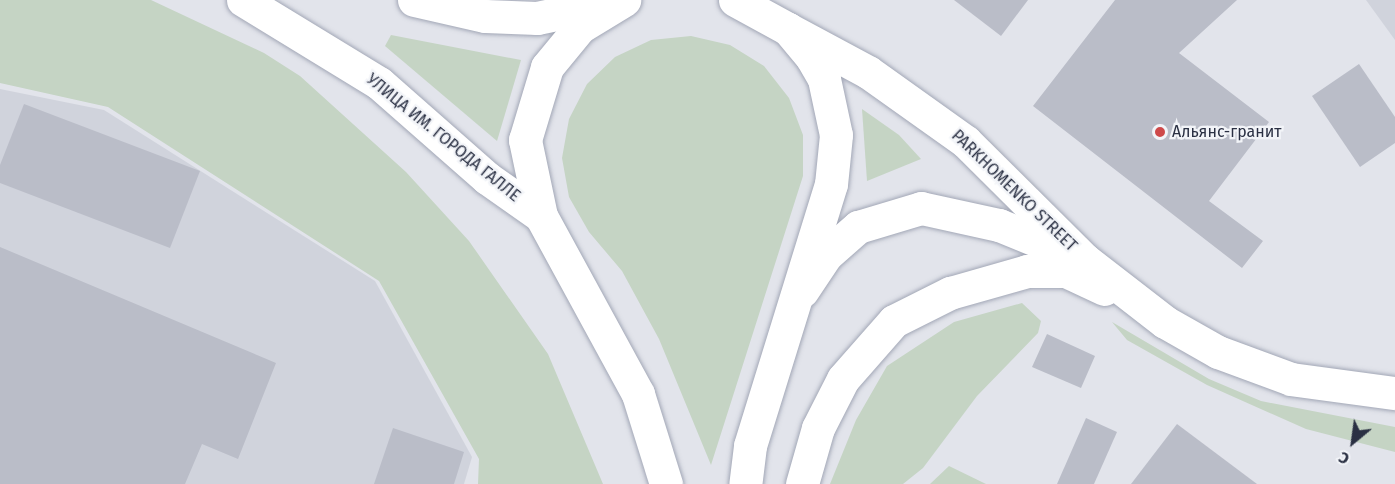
<!DOCTYPE html>
<html>
<head>
<meta charset="utf-8">
<style>
	body { margin:0 }
	#map { position:relative; width:1395px; height:484px; overflow:hidden; background:#e2e4eb; font-family:"Fira Sans",sans-serif }
	div>[style] { position:absolute }
	[style*='--x'] { left:calc(var(--x)*1px); top:calc(var(--y)*1px); width:calc(var(--w)*1px); rotate:calc(var(--a)*1deg) }
	.built>* { inset:0; background:#d0d3dc }
	.green>* { inset:0; background:#c5d4c4 }
	.building>* { inset:0; background:#babdc8 }
	.roads { filter:drop-shadow(0 0 2px #a2a7b6) drop-shadow(0 0 2px #a2a7b6) }
	.secondary>* { height:33px; margin:-16.5px; padding:0 16.5px; transform-origin:16.5px; border-radius:16.5px; background:#fff }
	.primary>* { height:33px; margin:-16.5px; padding:0 16.5px; transform-origin:16.5px; border-radius:16.5px; background:#fff }
	.dots>* { width:16px; height:16px; translate:-50% -50%; box-sizing:border-box; border:3px solid #f2f4f8; border-radius:50% }
	span { translate:-50% -50%; white-space:nowrap; text-align:center; line-height:1.15; -webkit-text-stroke:4.5px #f2f4f8; paint-order:stroke }
	.poi-label { font-size:16px; color:#2a3043 }
	.left { translate:0 -50%; text-align:left }
	.street-label { font-size:16px; color:#2a3043 }
	.north { position:absolute; left:1323px; top:412px; width:60px; height:60px; -webkit-text-stroke:4px #f2f4f8; paint-order:stroke; rotate:209deg; font-size:16px; font-weight:700; line-height:24px; text-align:center; color:#2a3043 }
	.north::after { content:''; display:block; margin:auto; width:21px; height:27px; background:#2a3043; clip-path:polygon(50% 0,100% 100%,50% 72%,0 100%) }
</style>
</head>
<body>
<div id="map">
	<div class="built">
		<i style="clip-path:polygon(1366px 0,1395px 0,1395px 40px)"></i>
		<i style="clip-path:polygon(0 89px,104px 110px,375px 281px,472px 457px,464px 484px,0 484px)"></i>
	</div>
	<div class="green">
		<i style="clip-path:polygon(0 0,151px 0,264px 53px,300px 76px,406px 172px,469px 241px,548px 354px,603px 484px,478px 484px,479px 459px,379px 281px,108px 107px,0 83px)"></i>
		<i style="clip-path:polygon(391px 35px,521px 60px,497px 141px,385px 46px)"></i>
		<i style="clip-path:polygon(691px 36px,730px 45px,764px 66px,789px 98px,803px 135px,803px 176px,711px 465px,659px 339px,622px 271px,589px 232px,569px 197px,562px 158px,569px 119px,587px 84px,615px 57px,651px 40px)"></i>
		<i style="clip-path:polygon(862px 109px,899px 135px,921px 159px,867px 181px)"></i>
		<i style="clip-path:polygon(1022px 303px,1041px 321px,1038px 333px,977px 396px,923px 468px,903px 484px,830px 484px,856px 420px,887px 366px,954px 322px)"></i>
		<i style="clip-path:polygon(1112px 322px,1209px 379px,1261px 401px,1395px 427px,1395px 452px,1306px 429px,1207px 385px,1127px 340px)"></i>
		<i style="clip-path:polygon(949px 466px,986px 484px,930px 484px)"></i>
	</div>
	<div class="building">
		<i style="clip-path:polygon(954px 0,1028px 0,1001px 36px)"></i>
		<i style="clip-path:polygon(1115px 0,1237px 0,1179px 53px,1269px 122px,1209px 201px,1263px 241px,1242px 268px,1033px 106px)"></i>
		<i style="clip-path:polygon(1359px 64px,1395px 117px,1395px 143px,1360px 167px,1312px 96px)"></i>
		<i style="clip-path:polygon(24px 104px,200px 171px,170px 248px,0 183px,0 165px)"></i>
		<i style="clip-path:polygon(0 247px,276px 363px,238px 459px,202px 444px,185px 484px,0 484px)"></i>
		<i style="clip-path:polygon(1047px 334px,1095px 356px,1081px 388px,1032px 367px)"></i>
		<i style="clip-path:polygon(1086px 418px,1117px 432px,1094px 484px,1057px 484px)"></i>
		<i style="clip-path:polygon(1177px 424px,1257px 484px,1131px 484px)"></i>
		<i style="clip-path:polygon(393px 428px,464px 452px,454px 484px,374px 484px)"></i>
	</div>
	<div class="roads">
		<div class="secondary">
			<i style="--x:788;--y:29;--w:91;--a:28.3"></i>
			<i style="--x:868;--y:72;--w:120;--a:35.5"></i>
			<i style="--x:966;--y:142;--w:168;--a:44.8"></i>
			<i style="--x:1085;--y:260;--w:101;--a:37.8"></i>
			<i style="--x:1165;--y:322;--w:61;--a:29.5"></i>
			<i style="--x:1218;--y:352;--w:78;--a:20.3"></i>
			<i style="--x:1291;--y:379;--w:105;--a:7.7"></i>
			<i style="--x:802;--y:291;--w:43;--a:-56.3"></i>
			<i style="--x:826;--y:255;--w:43;--a:-41.2"></i>
			<i style="--x:858;--y:227;--w:66;--a:-16.8"></i>
			<i style="--x:921;--y:208;--w:80;--a:12.3"></i>
			<i style="--x:999;--y:225;--w:80;--a:22.1"></i>
			<i style="--x:802;--y:484;--w:58;--a:-74.1"></i>
			<i style="--x:818;--y:428;--w:55;--a:-63"></i>
			<i style="--x:843;--y:379;--w:77;--a:-48.7"></i>
			<i style="--x:894;--y:321;--w:63;--a:-26.6"></i>
			<i style="--x:950;--y:293;--w:80;--a:-15.9"></i>
			<i style="--x:1027;--y:271;--w:39;--a:0"></i>
			<i style="--x:1066;--y:271;--w:42;--a:25.3"></i>
		</div>
		<div class="primary">
			<i style="--x:243;--y:0;--w:159;--a:31.4"></i>
			<i style="--x:379;--y:83;--w:144;--a:41.3"></i>
			<i style="--x:487;--y:178;--w:66;--a:35.1"></i>
			<i style="--x:541;--y:216;--w:203;--a:61.4"></i>
			<i style="--x:638;--y:394;--w:94;--a:72.7"></i>
			<i style="--x:414;--y:0;--w:73;--a:12.7"></i>
			<i style="--x:485;--y:16;--w:52;--a:2.2"></i>
			<i style="--x:537;--y:18;--w:68;--a:-11.8"></i>
			<i style="--x:735;--y:0;--w:60;--a:28.7"></i>
			<i style="--x:788;--y:29;--w:38;--a:50"></i>
			<i style="--x:812;--y:58;--w:24;--a:60"></i>
			<i style="--x:824;--y:79;--w:57;--a:77.9"></i>
			<i style="--x:836;--y:135;--w:49;--a:95.8"></i>
			<i style="--x:831;--y:184;--w:274;--a:107.2"></i>
			<i style="--x:750;--y:446;--w:38;--a:97"></i>
			<i style="--x:541;--y:216;--w:78;--a:-101.9"></i>
			<i style="--x:525;--y:140;--w:76;--a:-73.2"></i>
			<i style="--x:547;--y:67;--w:52;--a:-50.5"></i>
			<i style="--x:580;--y:27;--w:52;--a:-31.5"></i>
		</div>
	</div>
	<div class="dots">
		<i style="left:1160px;top:132px;background:#ce494a"></i>
	</div>
	<div class="poi-label">
		<span class="left" style="left:1172px;top:132px">Альянс-гранит</span>
	</div>
	<div class="street-label">
		<span style="left:443px;top:138px;rotate:39deg">УЛИЦА ИМ. ГОРОДА ГАЛЛЕ</span>
		<span style="left:1014px;top:191px;rotate:44deg">PARKHOMENKO STREET</span>
	</div>
	<div class="north">С</div>
</div>
</body>
</html>
